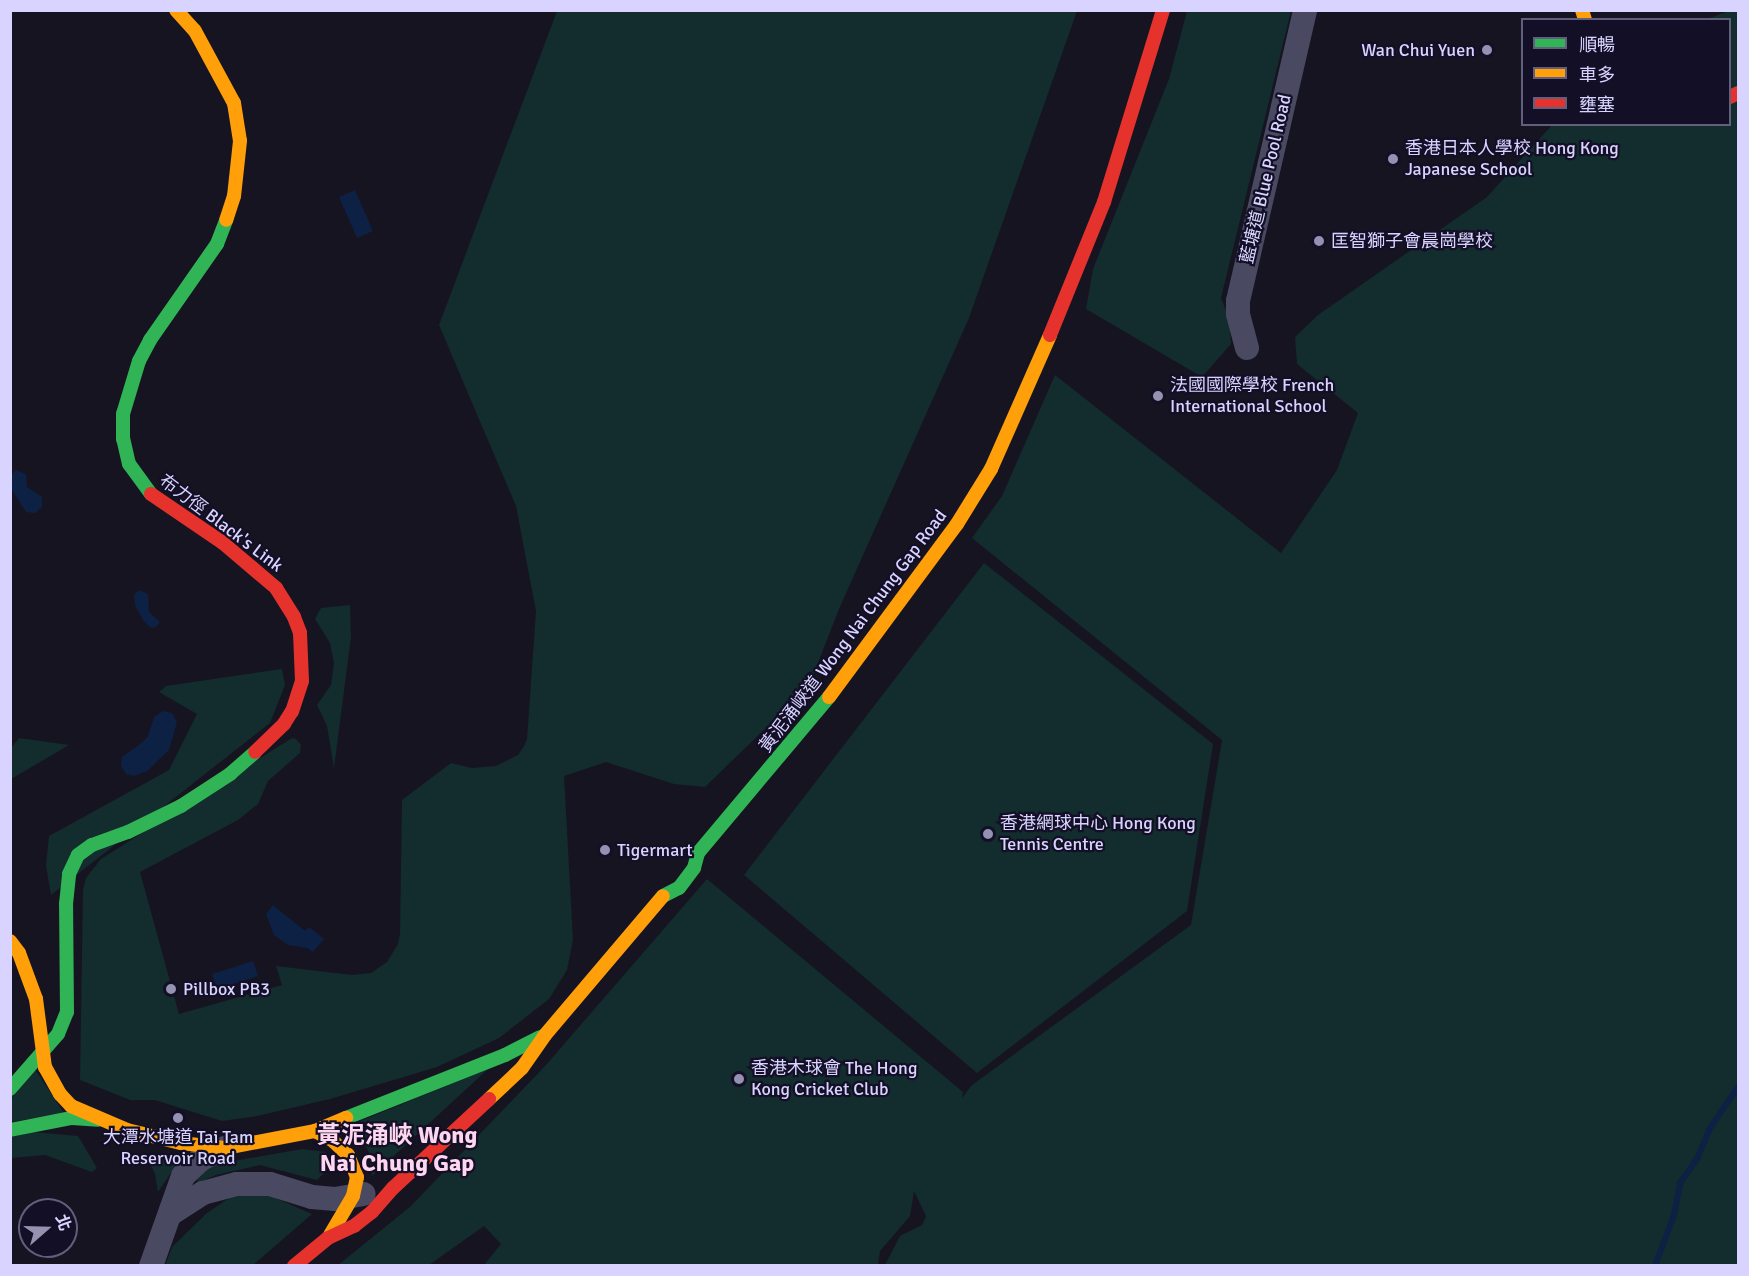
<!DOCTYPE html>
<html>
<head>
<meta charset="utf-8">
<style>
	body { margin:0 }
	#map { position:relative; width:1749px; height:1276px; overflow:hidden; background:#161421; font-family:Signika,"Noto Sans TC",sans-serif }
	div>[style] { position:absolute }
	[style*='--x'] { left:calc(var(--x)*1px); top:calc(var(--y)*1px); width:calc(var(--w)*1px); rotate:calc(var(--a)*1deg) }
	.green>* { inset:0; background:#132c2d }
	.water>* { inset:0; background:#0d2144 }
	.stream>* { height:6px; margin:-3px; padding:0 3px; transform-origin:3px; border-radius:3px; background:#0d2144 }
	.street>* { height:24px; margin:-12px; padding:0 12px; transform-origin:12px; border-radius:12px; background:#4a4962 }
	.fast>* { height:14px; margin:-7px; padding:0 7px; transform-origin:7px; border-radius:7px; background:#30b455 }
	.slow>* { height:14px; margin:-7px; padding:0 7px; transform-origin:7px; border-radius:7px; background:#ff9f0a }
	.jam>* { height:14px; margin:-7px; padding:0 7px; transform-origin:7px; border-radius:7px; background:#e5322d }
	.dots>* { width:16px; height:16px; translate:-50% -50%; box-sizing:border-box; border:3px solid #130f26; border-radius:50% }
	span { translate:-50% -50%; white-space:nowrap; text-align:center; line-height:1.15; -webkit-text-stroke:4.5px #130f26; paint-order:stroke }
	.poi-label { font-size:18px; color:#d9d4ff }
	.right { translate:-100% -50%; text-align:right }
	.left { translate:0 -50%; text-align:left }
	.street-label { font-size:18px; color:#d9d4ff }
	.district-label { font-size:24px; color:#ffd6f0; font-weight:700 }
	.frame { position:absolute; inset:0; border:12px solid #d9d4ff; pointer-events:none }
	.legend { position:absolute; left:1521px; top:18px; width:210px; height:108px; box-sizing:border-box; background:#130f26; border:2px solid #625e7d; margin:0; padding:8px 10px; list-style:none; font-size:18px; color:#d9d4ff }
	.legend li { display:flex; align-items:center; gap:12px; height:30px }
	.legend b { width:30px; border:2px solid #625e7d }
	.north { position:absolute; left:18px; top:1198px; width:60px; height:60px; box-sizing:border-box; background:#130f26; border:2px solid #625e7d; border-radius:50%; rotate:70deg; font-size:16px; font-weight:700; line-height:24px; text-align:center; color:#d9d4ff }
	.north::after { content:''; display:block; margin:auto; width:21px; height:27px; background:#9591b1; clip-path:polygon(50% 0,100% 100%,50% 72%,0 100%) }
</style>
</head>
<body>
<div id="map">
	<div class="green">
		<i style="clip-path:polygon(557px 11px,1077px 11px,969px 318px,839px 609px,809px 686px,705px 787px,674px 784px,606px 762px,564px 776px,573px 940px,567px 970px,549px 999px,499px 1038px,437px 1067px,330px 1099px,257px 1116px,222px 1121px,155px 1100px,130px 1100px,80px 1080px,83px 889px,86px 878px,101px 859px,292px 738px,296px 739px,301px 745px,300px 753px,268px 781px,258px 804px,238px 820px,140px 872px,179px 1014px,282px 985px,276px 966px,352px 975px,371px 973px,387px 962px,398px 944px,400px 934px,402px 800px,451px 763px,472px 768px,496px 766px,518px 755px,524px 746px,527px 739px,536px 611px,516px 506px,439px 325px)"></i>
		<i style="clip-path:polygon(1187px 11px,1291px 11px,1221px 298px,1229px 318px,1231px 344px,1202px 377px,1086px 309px,1093px 269px,1169px 79px)"></i>
		<i style="clip-path:polygon(1729px 11px,1738px 11px,1738px 1265px,885px 1265px,900px 1236px,922px 1225px,926px 1216px,914px 1191px,910px 1216px,880px 1251px,878px 1265px,484px 1265px,501px 1244px,484px 1226px,429px 1265px,337px 1266px,411px 1206px,546px 1065px,707px 879px,963px 1092px,962px 1098px,972px 1085px,1191px 925px,1222px 740px,972px 538px,1002px 496px,1055px 375px,1281px 553px,1337px 470px,1358px 413px,1297px 364px,1295px 337px,1318px 315px,1487px 197px,1552px 125px,1730px 124px,1730px 20px,1707px 19px)"></i>
		<i style="clip-path:polygon(984px 563px,1213px 744px,1187px 911px,977px 1073px,744px 875px)"></i>
		<i style="clip-path:polygon(350px 605px,351px 637px,334px 768px,327px 726px,317px 705px,331px 685px,334px 663px,330px 643px,315px 619px,321px 608px)"></i>
		<i style="clip-path:polygon(282px 669px,285px 685px,270px 723px,51px 895px,46px 866px,49px 836px,169px 770px,197px 714px,159px 692px,166px 686px)"></i>
		<i style="clip-path:polygon(19px 738px,69px 745px,11px 779px,11px 748px)"></i>
		<i style="clip-path:polygon(34px 1068px,64px 1113px,11px 1122px,10px 1100px)"></i>
		<i style="clip-path:polygon(488px 1069px,372px 1176px,368px 1150px,360px 1136px,348px 1126px)"></i>
		<i style="clip-path:polygon(33px 1132px,78px 1136px,97px 1168px,92px 1172px,45px 1155px,11px 1158px,10px 1137px)"></i>
		<i style="clip-path:polygon(302px 1149px,326px 1152px,335px 1162px,317px 1180px,260px 1165px,216px 1175px,198px 1183px,195px 1174px,205px 1166px)"></i>
		<i style="clip-path:polygon(146px 1155px,179px 1161px,158px 1192px,155px 1174px)"></i>
		<i style="clip-path:polygon(257px 1190px,312px 1214px,253px 1265px,165px 1266px,172px 1247px,207px 1213px,238px 1192px)"></i>
	</div>
	<div class="water">
		<i style="clip-path:polygon(355px 190px,373px 231px,357px 238px,339px 197px)"></i>
		<i style="clip-path:polygon(16px 470px,26px 474px,27px 487px,42px 497px,42px 507px,35px 513px,26px 512px,12px 490px,11px 475px)"></i>
		<i style="clip-path:polygon(139px 590px,148px 594px,149px 612px,160px 622px,155px 628px,150px 627px,143px 620px,135px 605px,134px 595px)"></i>
		<i style="clip-path:polygon(163px 711px,172px 713px,177px 722px,169px 750px,147px 771px,134px 776px,126px 774px,121px 766px,122px 757px,143px 742px,148px 736px,154px 717px)"></i>
		<i style="clip-path:polygon(273px 905px,305px 931px,309px 927px,324px 939px,313px 952px,307px 948px,288px 945px,274px 935px,266px 914px)"></i>
		<i style="clip-path:polygon(253px 961px,258px 976px,217px 989px,212px 974px)"></i>
	</div>
	<div class="stream">
		<i style="--x:1655;--y:1266;--w:54;--a:-69.6"></i>
		<i style="--x:1674;--y:1215;--w:33;--a:-79"></i>
		<i style="--x:1680;--y:1183;--w:29;--a:-55"></i>
		<i style="--x:1697;--y:1159;--w:34;--a:-67"></i>
		<i style="--x:1710;--y:1128;--w:50;--a:-55.7"></i>
	</div>
	<div class="street">
		<i style="--x:1247;--y:348;--w:35;--a:-105"></i>
		<i style="--x:1238;--y:314;--w:13;--a:-90"></i>
		<i style="--x:1238;--y:301;--w:299;--a:-77"></i>
		<i style="--x:172;--y:1213;--w:37;--a:-33"></i>
		<i style="--x:203;--y:1193;--w:35;--a:-15"></i>
		<i style="--x:237;--y:1184;--w:33;--a:0"></i>
		<i style="--x:270;--y:1184;--w:44;--a:17.2"></i>
		<i style="--x:312;--y:1197;--w:23;--a:5"></i>
		<i style="--x:335;--y:1199;--w:29;--a:-10"></i>
		<i style="--x:151;--y:1266;--w:96;--a:-70.4"></i>
		<i style="--x:183;--y:1176;--w:25;--a:-43"></i>
		<i style="--x:201;--y:1159;--w:26;--a:-25"></i>
	</div>
	<div class="fast">
		<i style="--x:151;--y:494;--w:37;--a:-126"></i>
		<i style="--x:129;--y:464;--w:26;--a:-103"></i>
		<i style="--x:123;--y:439;--w:25;--a:-90"></i>
		<i style="--x:123;--y:414;--w:55;--a:-73.2"></i>
		<i style="--x:139;--y:361;--w:24;--a:-62"></i>
		<i style="--x:150;--y:340;--w:117;--a:-55.1"></i>
		<i style="--x:217;--y:244;--w:26;--a:-69"></i>
		<i style="--x:663;--y:896;--w:18;--a:-27"></i>
		<i style="--x:679;--y:888;--w:25;--a:-53"></i>
		<i style="--x:694;--y:868;--w:16;--a:-75"></i>
		<i style="--x:698;--y:853;--w:204;--a:-50"></i>
		<i style="--x:10;--y:1089;--w:73;--a:-48.9"></i>
		<i style="--x:58;--y:1034;--w:24;--a:-68"></i>
		<i style="--x:67;--y:1012;--w:108;--a:-90.5"></i>
		<i style="--x:66;--y:904;--w:30;--a:-84"></i>
		<i style="--x:69;--y:874;--w:21;--a:-65"></i>
		<i style="--x:78;--y:855;--w:17;--a:-36"></i>
		<i style="--x:92;--y:845;--w:38;--a:-20"></i>
		<i style="--x:128;--y:832;--w:59;--a:-26.1"></i>
		<i style="--x:181;--y:806;--w:59;--a:-33.1"></i>
		<i style="--x:230;--y:774;--w:33;--a:-41"></i>
		<i style="--x:346;--y:1118;--w:171;--a:-21.6"></i>
		<i style="--x:505;--y:1055;--w:39;--a:-27"></i>
		<i style="--x:10;--y:1130;--w:63;--a:-11"></i>
		<i style="--x:72;--y:1118;--w:26;--a:4"></i>
	</div>
	<div class="slow">
		<i style="--x:176;--y:10;--w:28;--a:48"></i>
		<i style="--x:195;--y:31;--w:82;--a:61.6"></i>
		<i style="--x:234;--y:103;--w:38;--a:81"></i>
		<i style="--x:240;--y:141;--w:55;--a:96.2"></i>
		<i style="--x:234;--y:196;--w:25;--a:108"></i>
		<i style="--x:1582;--y:10;--w:10;--a:73"></i>
		<i style="--x:829;--y:697;--w:215;--a:-53.5"></i>
		<i style="--x:957;--y:524;--w:65;--a:-58.3"></i>
		<i style="--x:991;--y:469;--w:146;--a:-66.2"></i>
		<i style="--x:10;--y:941;--w:15;--a:53"></i>
		<i style="--x:19;--y:953;--w:49;--a:69.7"></i>
		<i style="--x:36;--y:999;--w:69;--a:82.5"></i>
		<i style="--x:45;--y:1067;--w:31;--a:61"></i>
		<i style="--x:60;--y:1094;--w:16;--a:47"></i>
		<i style="--x:71;--y:1106;--w:61;--a:23.2"></i>
		<i style="--x:127;--y:1130;--w:56;--a:13.5"></i>
		<i style="--x:181;--y:1143;--w:44;--a:6.5"></i>
		<i style="--x:225;--y:1148;--w:92;--a:-10.7"></i>
		<i style="--x:315;--y:1131;--w:34;--a:-23"></i>
		<i style="--x:489;--y:1099;--w:45;--a:-43.2"></i>
		<i style="--x:522;--y:1068;--w:40;--a:-55.1"></i>
		<i style="--x:545;--y:1035;--w:182;--a:-49.7"></i>
		<i style="--x:315;--y:1131;--w:19;--a:28"></i>
		<i style="--x:332;--y:1140;--w:22;--a:43"></i>
		<i style="--x:348;--y:1155;--w:24;--a:68"></i>
		<i style="--x:357;--y:1177;--w:19;--a:102"></i>
		<i style="--x:353;--y:1196;--w:45;--a:120.5"></i>
	</div>
	<div class="jam">
		<i style="--x:1730;--y:97;--w:9;--a:-27"></i>
		<i style="--x:1050;--y:335;--w:144;--a:-67.9"></i>
		<i style="--x:1104;--y:202;--w:201;--a:-72.9"></i>
		<i style="--x:151;--y:494;--w:87;--a:34.2"></i>
		<i style="--x:223;--y:543;--w:70;--a:40.3"></i>
		<i style="--x:276;--y:588;--w:34;--a:58"></i>
		<i style="--x:294;--y:617;--w:17;--a:69"></i>
		<i style="--x:300;--y:633;--w:48;--a:87.6"></i>
		<i style="--x:302;--y:681;--w:32;--a:108"></i>
		<i style="--x:292;--y:711;--w:15;--a:122"></i>
		<i style="--x:284;--y:724;--w:40;--a:136"></i>
		<i style="--x:294;--y:1266;--w:44;--a:-39.5"></i>
		<i style="--x:328;--y:1238;--w:29;--a:-25"></i>
		<i style="--x:354;--y:1226;--w:23;--a:-38"></i>
		<i style="--x:372;--y:1212;--w:32;--a:-49"></i>
		<i style="--x:393;--y:1188;--w:131;--a:-42.8"></i>
	</div>
	<div class="dots">
		<i style="left:1487px;top:50px;background:#9591b1"></i>
		<i style="left:1393px;top:159px;background:#9591b1"></i>
		<i style="left:1319px;top:241px;background:#9591b1"></i>
		<i style="left:1158px;top:396px;background:#9591b1"></i>
		<i style="left:988px;top:834px;background:#9591b1"></i>
		<i style="left:605px;top:850px;background:#9591b1"></i>
		<i style="left:171px;top:989px;background:#9591b1"></i>
		<i style="left:739px;top:1079px;background:#9591b1"></i>
		<i style="left:178px;top:1118px;background:#9591b1"></i>
	</div>
	<div class="poi-label">
		<span class="right" style="left:1475px;top:50px">Wan Chui Yuen</span>
		<span class="left" style="left:1405px;top:159px">香港日本人學校 Hong Kong<br>Japanese School</span>
		<span class="left" style="left:1331px;top:241px">匡智獅子會晨崗學校</span>
		<span class="left" style="left:1170px;top:396px">法國國際學校 French<br>International School</span>
		<span class="left" style="left:1000px;top:834px">香港網球中心 Hong Kong<br>Tennis Centre</span>
		<span class="left" style="left:617px;top:850px">Tigermart</span>
		<span class="left" style="left:183px;top:989px">Pillbox PB3</span>
		<span class="left" style="left:751px;top:1079px">香港木球會 The Hong<br>Kong Cricket Club</span>
		<span style="left:178px;top:1148px">大潭水塘道 Tai Tam<br>Reservoir Road</span>
	</div>
	<div class="street-label">
		<span style="left:1266px;top:179px;rotate:-77deg">藍塘道 Blue Pool Road</span>
		<span style="left:221px;top:523px;rotate:37deg">布力徑 Black's Link</span>
		<span style="left:853px;top:631px;rotate:-53deg">黃泥涌峽道 Wong Nai Chung Gap Road</span>
	</div>
	<div class="district-label">
		<span style="left:397px;top:1150px">黃泥涌峽 Wong<br>Nai Chung Gap</span>
	</div>
	<div class="frame"></div>
	<ul class="legend">
	<li><b style="height:8px;background:#30b455"></b>順暢</li>
	<li><b style="height:8px;background:#ff9f0a"></b>車多</li>
	<li><b style="height:8px;background:#e5322d"></b>壅塞</li>
	</ul>
	<div class="north">北</div>
</div>
</body>
</html>
